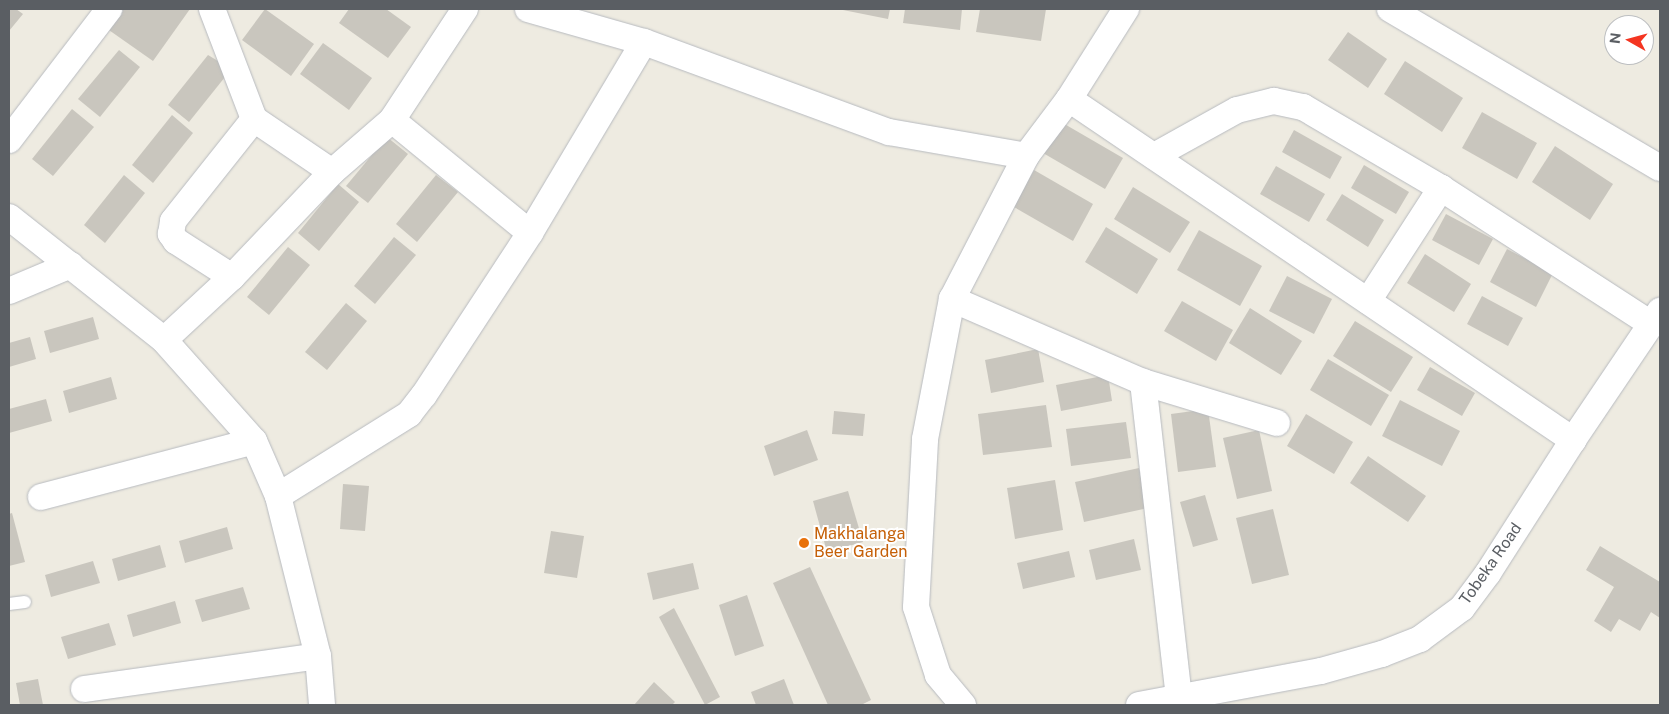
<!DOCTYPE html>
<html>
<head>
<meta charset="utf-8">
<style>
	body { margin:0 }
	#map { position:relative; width:1669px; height:714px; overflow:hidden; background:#eeebe1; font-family:"Public Sans",sans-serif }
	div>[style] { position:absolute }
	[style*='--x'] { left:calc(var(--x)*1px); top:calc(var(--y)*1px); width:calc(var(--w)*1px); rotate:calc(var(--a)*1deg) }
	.building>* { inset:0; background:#c9c6be }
	.roads { filter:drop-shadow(0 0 1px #b7babf) drop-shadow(0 0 1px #b7babf) }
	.service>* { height:12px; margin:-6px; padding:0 6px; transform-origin:6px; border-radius:6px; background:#fff }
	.minor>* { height:26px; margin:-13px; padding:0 13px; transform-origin:13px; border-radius:13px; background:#fff }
	.dots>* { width:14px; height:14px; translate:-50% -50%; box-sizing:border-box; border:2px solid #fff; border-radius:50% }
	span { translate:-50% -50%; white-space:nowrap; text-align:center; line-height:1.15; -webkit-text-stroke:4px #fff; paint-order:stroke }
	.food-label { font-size:16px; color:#c56008 }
	.left { translate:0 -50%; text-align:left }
	.street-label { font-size:16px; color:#5a5e63 }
	.frame { position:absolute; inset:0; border:10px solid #5a5e63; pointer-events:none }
	.north { position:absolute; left:1604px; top:15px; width:50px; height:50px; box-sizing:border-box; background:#fff; border:1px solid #bdbfc1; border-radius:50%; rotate:277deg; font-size:14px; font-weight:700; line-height:20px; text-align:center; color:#5a5e63 }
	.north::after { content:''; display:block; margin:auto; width:18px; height:22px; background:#f43521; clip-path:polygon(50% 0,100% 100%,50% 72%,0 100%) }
</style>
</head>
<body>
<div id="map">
	<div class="building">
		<i style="clip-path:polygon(9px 9px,16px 9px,23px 14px,9px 31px)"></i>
		<i style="clip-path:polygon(120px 9px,190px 9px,153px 61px,106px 28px)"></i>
		<i style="clip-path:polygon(265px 9px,314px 44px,291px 76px,242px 40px)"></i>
		<i style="clip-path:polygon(349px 9px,386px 9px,411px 27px,388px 58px,339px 23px)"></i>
		<i style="clip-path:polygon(838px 9px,890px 9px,888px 19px)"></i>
		<i style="clip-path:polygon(905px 9px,962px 9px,960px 30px,903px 23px)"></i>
		<i style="clip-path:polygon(980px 9px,1046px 9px,1041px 41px,976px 32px)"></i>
		<i style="clip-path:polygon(1348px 32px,1387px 59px,1368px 88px,1328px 60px)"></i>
		<i style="clip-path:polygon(323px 43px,372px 78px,349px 110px,300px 74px)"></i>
		<i style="clip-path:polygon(119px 50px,140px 67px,100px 117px,78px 99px)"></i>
		<i style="clip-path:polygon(208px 55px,228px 67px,229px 72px,189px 122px,168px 105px)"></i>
		<i style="clip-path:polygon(1405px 61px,1463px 98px,1442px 132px,1384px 94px)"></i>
		<i style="clip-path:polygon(72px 109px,94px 127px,53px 176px,32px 159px)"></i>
		<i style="clip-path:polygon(1482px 112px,1537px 143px,1517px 179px,1462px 148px)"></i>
		<i style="clip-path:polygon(172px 115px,193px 133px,153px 183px,132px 165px)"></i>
		<i style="clip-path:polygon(1061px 122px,1123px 158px,1105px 189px,1043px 153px)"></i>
		<i style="clip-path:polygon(1294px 130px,1342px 157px,1330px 179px,1282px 152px)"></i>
		<i style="clip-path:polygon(387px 137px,408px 154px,368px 203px,346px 186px)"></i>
		<i style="clip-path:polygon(1555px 146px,1613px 184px,1590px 220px,1532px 182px)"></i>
		<i style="clip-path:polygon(1364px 165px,1409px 192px,1396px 214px,1351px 188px)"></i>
		<i style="clip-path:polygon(1276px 166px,1325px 194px,1309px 222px,1260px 194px)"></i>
		<i style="clip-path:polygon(1034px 170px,1093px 204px,1073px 241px,1014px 207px)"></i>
		<i style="clip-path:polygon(124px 175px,145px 193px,105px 243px,84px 225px)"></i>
		<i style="clip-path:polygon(436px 175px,458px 192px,417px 242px,396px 224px)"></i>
		<i style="clip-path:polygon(338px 184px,359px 202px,319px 251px,298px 233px)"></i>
		<i style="clip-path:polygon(1133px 187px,1190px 222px,1170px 253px,1114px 219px)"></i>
		<i style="clip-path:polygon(1342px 194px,1384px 220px,1368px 247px,1326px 220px)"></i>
		<i style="clip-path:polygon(1446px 214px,1493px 239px,1479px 265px,1432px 240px)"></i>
		<i style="clip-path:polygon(1106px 227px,1158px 259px,1137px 294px,1085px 262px)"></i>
		<i style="clip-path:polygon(1199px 230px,1262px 266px,1240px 306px,1177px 270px)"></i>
		<i style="clip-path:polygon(394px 237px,416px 255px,375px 304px,354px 286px)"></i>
		<i style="clip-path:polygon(288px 247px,310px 265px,269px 315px,247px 297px)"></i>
		<i style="clip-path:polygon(1507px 249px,1553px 273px,1536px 307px,1490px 282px)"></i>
		<i style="clip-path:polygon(1425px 254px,1471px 284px,1454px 312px,1407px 283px)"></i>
		<i style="clip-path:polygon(1287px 276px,1332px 299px,1314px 334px,1269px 311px)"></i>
		<i style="clip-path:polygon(1482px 296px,1523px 318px,1508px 346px,1467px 324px)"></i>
		<i style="clip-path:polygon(1182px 301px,1233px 330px,1216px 361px,1164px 331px)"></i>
		<i style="clip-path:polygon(346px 303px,367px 321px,327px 370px,305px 352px)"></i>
		<i style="clip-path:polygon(1250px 308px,1302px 341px,1281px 375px,1229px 343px)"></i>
		<i style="clip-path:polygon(93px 317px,99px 339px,50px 353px,44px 331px)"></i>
		<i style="clip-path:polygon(1355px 321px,1413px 357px,1391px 392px,1333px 356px)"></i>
		<i style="clip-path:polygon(30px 337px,36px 359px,9px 367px,9px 343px)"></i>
		<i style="clip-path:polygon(1038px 349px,1044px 382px,991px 393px,985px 360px)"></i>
		<i style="clip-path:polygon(1328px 359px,1389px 395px,1371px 426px,1310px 390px)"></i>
		<i style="clip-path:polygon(1430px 367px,1475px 393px,1462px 416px,1417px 390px)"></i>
		<i style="clip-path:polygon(1108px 375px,1112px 401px,1061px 411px,1056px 385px)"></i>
		<i style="clip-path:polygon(111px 377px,117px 399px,69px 413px,63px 391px)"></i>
		<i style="clip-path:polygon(46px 399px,52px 421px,9px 433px,9px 409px)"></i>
		<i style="clip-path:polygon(1400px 400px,1460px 431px,1442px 466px,1382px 436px)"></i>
		<i style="clip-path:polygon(1046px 405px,1052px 447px,983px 455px,978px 414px)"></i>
		<i style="clip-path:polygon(1208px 409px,1216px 467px,1178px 472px,1171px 414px)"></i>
		<i style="clip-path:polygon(834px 411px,865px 414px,863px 436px,832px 434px)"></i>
		<i style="clip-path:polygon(1306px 414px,1353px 442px,1334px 474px,1287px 446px)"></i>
		<i style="clip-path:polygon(1126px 422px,1131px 458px,1071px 466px,1066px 429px)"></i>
		<i style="clip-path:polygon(807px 430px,818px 460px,774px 476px,764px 446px)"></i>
		<i style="clip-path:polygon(1259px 430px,1272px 491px,1237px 499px,1223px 438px)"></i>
		<i style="clip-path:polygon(1368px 456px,1426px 496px,1408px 522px,1350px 483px)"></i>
		<i style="clip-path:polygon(1139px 468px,1148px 508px,1084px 522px,1075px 482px)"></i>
		<i style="clip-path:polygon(1055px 480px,1063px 530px,1015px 539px,1007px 488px)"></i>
		<i style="clip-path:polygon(343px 484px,369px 486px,365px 531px,340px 529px)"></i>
		<i style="clip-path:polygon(848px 491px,863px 542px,827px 552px,813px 501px)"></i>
		<i style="clip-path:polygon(1205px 495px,1218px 540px,1193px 547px,1180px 502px)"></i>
		<i style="clip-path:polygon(1273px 509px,1289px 575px,1252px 584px,1236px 518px)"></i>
		<i style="clip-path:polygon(12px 513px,25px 562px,9px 566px,9px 514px)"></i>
		<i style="clip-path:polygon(227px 527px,233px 549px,185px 563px,179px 541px)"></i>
		<i style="clip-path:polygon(551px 531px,584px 536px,577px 578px,544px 573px)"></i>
		<i style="clip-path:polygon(1134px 539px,1141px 570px,1096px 580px,1089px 550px)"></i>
		<i style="clip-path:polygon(160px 545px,166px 567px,118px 581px,112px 559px)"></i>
		<i style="clip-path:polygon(1600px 546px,1660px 582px,1660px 618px,1651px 612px,1640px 631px,1619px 619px,1611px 632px,1594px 621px,1614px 587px,1586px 570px)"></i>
		<i style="clip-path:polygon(1069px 551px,1075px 577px,1023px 589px,1017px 563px)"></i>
		<i style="clip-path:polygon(93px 561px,100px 583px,51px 597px,45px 575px)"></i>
		<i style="clip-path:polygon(693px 563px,699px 589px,653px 600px,647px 573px)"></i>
		<i style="clip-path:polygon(810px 567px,871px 700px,861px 705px,828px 705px,773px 583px)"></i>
		<i style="clip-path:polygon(243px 587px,250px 609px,202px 622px,195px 600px)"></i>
		<i style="clip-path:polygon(747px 595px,764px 646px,735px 656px,719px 605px)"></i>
		<i style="clip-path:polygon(175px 601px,181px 623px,133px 637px,127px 615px)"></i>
		<i style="clip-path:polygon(674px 608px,720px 697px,705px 705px,659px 617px)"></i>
		<i style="clip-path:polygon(109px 623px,116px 645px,68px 659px,61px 637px)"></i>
		<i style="clip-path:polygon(38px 679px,43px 705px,20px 705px,16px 683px)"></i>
		<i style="clip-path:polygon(784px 679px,794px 705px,756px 705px,751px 692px)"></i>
		<i style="clip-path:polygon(654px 682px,675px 702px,672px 705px,634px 705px)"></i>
	</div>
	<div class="roads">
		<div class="service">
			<i style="--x:9;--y:604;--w:16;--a:-7"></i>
		</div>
		<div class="minor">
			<i style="--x:212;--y:9;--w:118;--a:69.1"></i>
			<i style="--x:254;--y:119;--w:94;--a:34.2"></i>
			<i style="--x:528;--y:9;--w:121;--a:15.9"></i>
			<i style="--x:644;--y:42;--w:261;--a:20.2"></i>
			<i style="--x:889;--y:132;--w:139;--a:9.9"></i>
			<i style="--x:1390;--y:9;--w:313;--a:30.5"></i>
			<i style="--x:1069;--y:99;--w:609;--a:34.08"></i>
			<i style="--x:392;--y:120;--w:178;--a:39.3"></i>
			<i style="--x:9;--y:140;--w:165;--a:-52.6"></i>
			<i style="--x:1154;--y:156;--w:95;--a:-29"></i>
			<i style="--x:1237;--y:110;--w:38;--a:-14"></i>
			<i style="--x:1274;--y:101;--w:30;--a:12"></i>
			<i style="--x:1303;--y:107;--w:160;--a:30.4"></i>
			<i style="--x:9;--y:217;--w:198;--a:38.4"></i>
			<i style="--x:164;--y:340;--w:135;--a:48.3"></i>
			<i style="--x:254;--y:441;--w:60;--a:66.4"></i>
			<i style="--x:278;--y:496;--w:165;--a:76"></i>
			<i style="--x:318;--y:656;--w:49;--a:85.3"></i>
			<i style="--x:232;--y:277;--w:67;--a:-147.3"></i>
			<i style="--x:176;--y:241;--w:9;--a:-126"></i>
			<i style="--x:171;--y:234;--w:13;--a:-81"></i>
			<i style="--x:173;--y:221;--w:130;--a:-51.5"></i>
			<i style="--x:9;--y:291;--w:67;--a:-22.8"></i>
			<i style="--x:952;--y:299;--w:208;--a:23.5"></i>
			<i style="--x:1143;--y:382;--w:140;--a:17"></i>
			<i style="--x:1368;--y:301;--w:135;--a:-57.1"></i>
			<i style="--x:1441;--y:188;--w:250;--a:32.9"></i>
			<i style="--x:164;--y:340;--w:93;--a:-42.8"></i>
			<i style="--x:232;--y:277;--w:145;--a:-46.4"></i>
			<i style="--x:332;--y:172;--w:79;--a:-40.9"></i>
			<i style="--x:392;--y:120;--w:133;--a:-56.7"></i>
			<i style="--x:1143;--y:382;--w:318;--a:83.5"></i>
			<i style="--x:278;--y:496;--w:155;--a:-32"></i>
			<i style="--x:409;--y:414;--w:24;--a:-52"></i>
			<i style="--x:424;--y:395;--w:194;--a:-56.8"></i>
			<i style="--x:530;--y:233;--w:222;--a:-59.2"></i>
			<i style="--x:41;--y:497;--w:220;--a:-14.7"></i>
			<i style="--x:84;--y:689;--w:236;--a:-8"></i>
			<i style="--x:963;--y:705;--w:39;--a:-130"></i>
			<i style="--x:938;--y:675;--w:71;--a:-107.9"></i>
			<i style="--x:916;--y:607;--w:168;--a:-86.9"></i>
			<i style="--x:925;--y:439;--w:143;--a:-79.1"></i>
			<i style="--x:952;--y:299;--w:161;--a:-62.6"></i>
			<i style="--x:1026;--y:156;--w:71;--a:-53"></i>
			<i style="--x:1069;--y:99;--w:107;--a:-57.7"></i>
			<i style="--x:1139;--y:705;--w:185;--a:-10.6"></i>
			<i style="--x:1321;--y:671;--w:63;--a:-15.6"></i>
			<i style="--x:1382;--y:654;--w:41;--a:-21.5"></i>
			<i style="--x:1420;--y:639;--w:52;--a:-36.4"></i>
			<i style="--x:1462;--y:608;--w:44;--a:-53.4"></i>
			<i style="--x:1488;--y:573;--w:158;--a:-57.4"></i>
			<i style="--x:1573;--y:440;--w:156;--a:-56"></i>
		</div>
	</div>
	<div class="dots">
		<i style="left:804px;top:543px;background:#e8710a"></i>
	</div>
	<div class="food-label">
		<span class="left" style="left:814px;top:543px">Makhalanga<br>Beer Garden</span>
	</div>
	<div class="street-label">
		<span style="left:1491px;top:564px;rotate:-55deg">Tobeka Road</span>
	</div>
	<div class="frame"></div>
	<div class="north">N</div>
</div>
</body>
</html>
